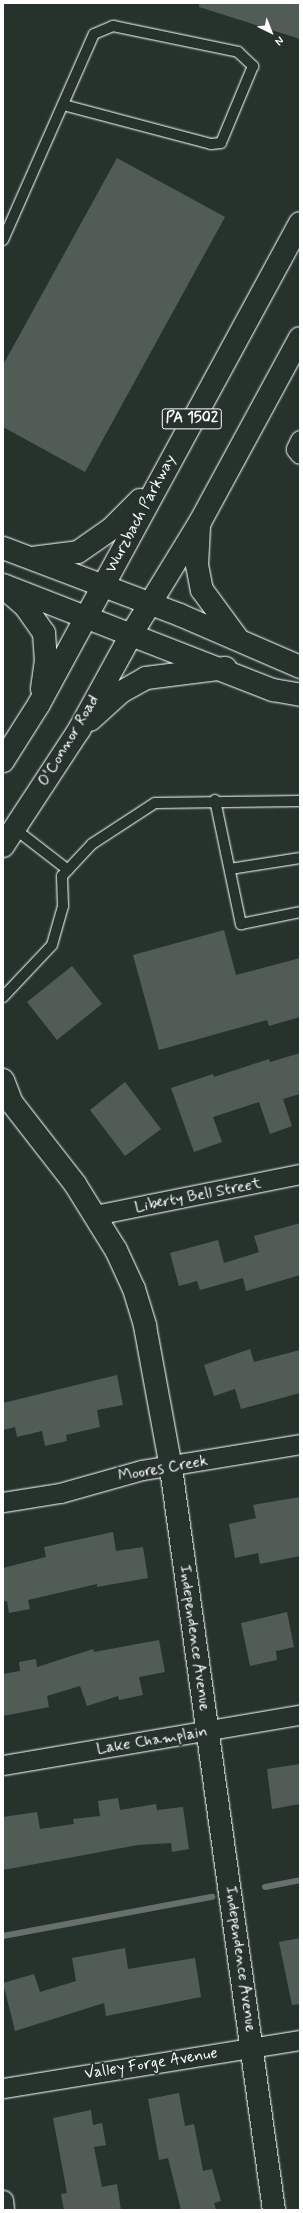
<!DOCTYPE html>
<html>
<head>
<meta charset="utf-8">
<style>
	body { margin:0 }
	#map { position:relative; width:303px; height:2213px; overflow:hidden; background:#26332d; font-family:Mynerve,sans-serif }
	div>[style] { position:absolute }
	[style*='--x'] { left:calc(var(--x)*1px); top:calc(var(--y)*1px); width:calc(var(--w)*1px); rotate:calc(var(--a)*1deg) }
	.stream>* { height:6px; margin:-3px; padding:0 3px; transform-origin:3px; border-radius:3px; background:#67706c }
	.building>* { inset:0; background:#515c57 }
	.roads { filter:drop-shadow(0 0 1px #fff) drop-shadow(0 0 1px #fff) }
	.service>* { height:10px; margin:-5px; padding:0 5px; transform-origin:5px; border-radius:5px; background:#26332d }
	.minor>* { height:19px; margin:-9.5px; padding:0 9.5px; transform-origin:9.5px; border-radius:9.5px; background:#26332d }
	.tertiary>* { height:22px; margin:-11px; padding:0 11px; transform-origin:11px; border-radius:11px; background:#26332d }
	.secondary>* { height:22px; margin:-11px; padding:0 11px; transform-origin:11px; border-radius:11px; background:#26332d }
	.trunk>* { height:22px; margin:-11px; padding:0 11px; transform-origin:11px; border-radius:11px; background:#26332d }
	span { translate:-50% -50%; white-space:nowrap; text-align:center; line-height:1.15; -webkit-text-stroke:4px #26332d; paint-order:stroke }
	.shield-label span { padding:1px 3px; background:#26332d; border:1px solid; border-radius:3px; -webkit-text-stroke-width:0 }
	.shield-label { font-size:15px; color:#fff; font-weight:700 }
	.street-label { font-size:16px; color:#fff }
	.frame { position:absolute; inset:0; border:4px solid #fff; pointer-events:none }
	.north { position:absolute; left:251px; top:12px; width:40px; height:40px; -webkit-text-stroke:3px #26332d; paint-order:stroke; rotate:137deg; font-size:11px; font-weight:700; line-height:16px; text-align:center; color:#fff }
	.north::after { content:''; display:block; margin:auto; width:14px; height:18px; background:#fff; clip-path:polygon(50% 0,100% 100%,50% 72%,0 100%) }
</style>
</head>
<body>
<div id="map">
	<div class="stream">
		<i style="--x:265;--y:1887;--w:36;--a:-11"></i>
		<i style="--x:3;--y:1936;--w:213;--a:-10.6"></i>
	</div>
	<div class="building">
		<i style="clip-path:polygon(199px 3px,300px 3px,300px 39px,199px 7px)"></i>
		<i style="clip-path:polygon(117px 158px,225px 217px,85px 472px,3px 427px,3px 365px)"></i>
		<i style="clip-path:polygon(224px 930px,236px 975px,300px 958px,300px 1017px,269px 1026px,267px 1020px,159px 1050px,133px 955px)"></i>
		<i style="clip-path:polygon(72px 966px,102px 1004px,57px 1040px,27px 1002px)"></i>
		<i style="clip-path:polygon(300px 1053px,300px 1094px,283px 1099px,292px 1126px,270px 1134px,259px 1102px,213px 1117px,222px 1142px,194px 1152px,171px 1088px,213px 1074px,214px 1077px,269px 1059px,270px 1062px)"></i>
		<i style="clip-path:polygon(125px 1082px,161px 1129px,125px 1156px,90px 1110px)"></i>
		<i style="clip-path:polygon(300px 1223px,300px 1275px,246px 1291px,243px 1278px,200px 1290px,197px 1281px,179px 1286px,170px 1253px,218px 1240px,224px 1263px,259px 1252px,254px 1236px)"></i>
		<i style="clip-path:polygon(250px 1349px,254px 1362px,300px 1350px,300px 1393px,241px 1409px,235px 1389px,214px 1396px,204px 1365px)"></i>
		<i style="clip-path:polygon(117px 1375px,123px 1405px,97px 1410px,100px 1427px,66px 1435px,67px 1441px,45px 1446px,42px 1431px,17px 1437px,15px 1427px,3px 1430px,3px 1403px)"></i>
		<i style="clip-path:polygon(300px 1497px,300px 1556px,260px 1564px,258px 1553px,235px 1558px,229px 1524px,256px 1518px,253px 1505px)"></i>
		<i style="clip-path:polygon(113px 1532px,116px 1551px,143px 1547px,148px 1578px,97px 1587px,97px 1584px,28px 1600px,30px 1609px,9px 1613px,7px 1601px,3px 1602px,3px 1568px,46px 1557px,44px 1547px)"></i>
		<i style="clip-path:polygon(287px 1612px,294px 1647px,276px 1651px,277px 1660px,250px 1666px,241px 1623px)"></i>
		<i style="clip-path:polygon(159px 1640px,165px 1672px,139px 1677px,143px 1695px,119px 1700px,118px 1696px,87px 1706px,80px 1686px,47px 1696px,49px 1707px,3px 1716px,3px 1674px,20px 1671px,19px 1662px,36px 1659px,37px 1667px,93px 1649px,94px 1652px)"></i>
		<i style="clip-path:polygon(300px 1764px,300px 1804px,272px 1809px,267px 1769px)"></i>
		<i style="clip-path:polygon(118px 1798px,120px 1810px,156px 1804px,157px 1810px,183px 1807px,189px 1849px,172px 1852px,171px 1843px,138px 1845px,3px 1870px,3px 1817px,37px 1812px,40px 1829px,74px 1824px,73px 1819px,100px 1816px,98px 1801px)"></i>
		<i style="clip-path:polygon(300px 1938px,300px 2004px,292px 2005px,279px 1942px)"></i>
		<i style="clip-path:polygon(125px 1948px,128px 1969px,195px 1958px,201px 1997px,106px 2016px,104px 2003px,15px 2031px,3px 1983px,34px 1974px,40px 1992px,76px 1981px,72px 1958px)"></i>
		<i style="clip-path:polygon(179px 2093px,185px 2126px,194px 2124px,203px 2171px,212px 2169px,221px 2201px,214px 2203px,216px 2210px,181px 2210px,168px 2158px,159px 2160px,148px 2099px)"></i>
		<i style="clip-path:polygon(91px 2110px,93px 2125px,102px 2123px,106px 2145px,94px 2147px,102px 2187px,117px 2184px,121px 2210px,64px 2210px,61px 2194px,67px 2193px,53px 2118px)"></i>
	</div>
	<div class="roads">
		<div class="service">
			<i style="--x:3;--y:240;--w:225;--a:-66.2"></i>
			<i style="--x:94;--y:34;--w:21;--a:-23"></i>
			<i style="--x:113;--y:26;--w:128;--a:11.7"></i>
			<i style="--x:238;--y:52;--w:21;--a:43"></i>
			<i style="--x:253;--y:66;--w:83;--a:112.6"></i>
			<i style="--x:221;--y:143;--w:10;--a:174"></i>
			<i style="--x:211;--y:144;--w:153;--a:-165.2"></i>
			<i style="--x:215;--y:800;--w:127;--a:78.2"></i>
			<i style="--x:241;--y:924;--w:60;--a:-11.5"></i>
			<i style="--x:15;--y:829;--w:67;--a:37.7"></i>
			<i style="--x:230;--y:869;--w:71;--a:-8.9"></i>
			<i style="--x:3;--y:997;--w:71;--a:-46.7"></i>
			<i style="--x:52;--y:945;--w:41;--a:-74.2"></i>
			<i style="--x:63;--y:906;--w:30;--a:-92"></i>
			<i style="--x:62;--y:876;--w:44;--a:-46.8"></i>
			<i style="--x:92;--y:844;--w:75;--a:-33.1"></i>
			<i style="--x:155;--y:803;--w:145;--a:-0.8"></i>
		</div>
		<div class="minor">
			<i style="--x:300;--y:440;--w:10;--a:114"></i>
			<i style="--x:296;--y:449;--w:6;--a:51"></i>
			<i style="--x:95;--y:1215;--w:209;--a:-11.3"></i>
			<i style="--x:3;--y:1502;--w:58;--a:-9"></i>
			<i style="--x:60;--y:1493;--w:85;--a:-15.7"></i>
			<i style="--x:142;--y:1470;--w:160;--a:-9.3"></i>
			<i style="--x:3;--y:1765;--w:301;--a:-9.6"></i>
			<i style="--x:3;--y:2088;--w:301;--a:-9.2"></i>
			<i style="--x:3;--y:2200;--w:10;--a:84"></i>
		</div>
		<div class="tertiary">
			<i style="--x:3;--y:1080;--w:25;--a:69"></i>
			<i style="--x:12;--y:1103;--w:103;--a:52.1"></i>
			<i style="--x:75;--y:1184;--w:78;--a:58.2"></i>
			<i style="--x:116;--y:1250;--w:43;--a:65.2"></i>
			<i style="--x:134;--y:1289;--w:39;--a:73"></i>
			<i style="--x:145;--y:1326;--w:144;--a:79.6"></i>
			<i style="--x:171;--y:1468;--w:749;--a:82.1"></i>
		</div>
		<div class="secondary">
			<i style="--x:3;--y:548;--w:189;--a:20.7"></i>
			<i style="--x:180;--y:615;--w:131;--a:23.4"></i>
			<i style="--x:3;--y:585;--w:290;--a:21.3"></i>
			<i style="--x:273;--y:690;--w:27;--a:10"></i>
		</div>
		<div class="trunk">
			<i style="--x:199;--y:527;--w:38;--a:93"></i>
			<i style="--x:197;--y:565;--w:25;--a:79"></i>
			<i style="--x:202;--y:590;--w:61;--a:53.7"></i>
			<i style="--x:32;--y:558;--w:46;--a:-7.4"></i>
			<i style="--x:78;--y:552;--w:40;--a:-34.9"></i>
			<i style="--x:111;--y:529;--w:41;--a:-45"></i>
			<i style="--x:3;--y:587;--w:29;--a:41"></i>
			<i style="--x:25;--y:606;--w:33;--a:55"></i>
			<i style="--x:44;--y:633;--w:27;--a:86"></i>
			<i style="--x:46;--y:660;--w:29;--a:98"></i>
			<i style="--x:90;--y:720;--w:42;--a:-42.1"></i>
			<i style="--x:121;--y:692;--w:29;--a:-29"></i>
			<i style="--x:146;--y:678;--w:80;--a:-7.2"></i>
			<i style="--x:3;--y:761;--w:67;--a:-57.7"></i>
			<i style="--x:39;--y:704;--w:547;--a:-61.51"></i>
			<i style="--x:3;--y:846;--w:139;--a:-56.8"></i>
			<i style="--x:79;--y:730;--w:111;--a:-61.3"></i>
			<i style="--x:132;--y:633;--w:130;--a:-58.5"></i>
			<i style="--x:200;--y:522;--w:209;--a:-61.5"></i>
		</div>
	</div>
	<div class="shield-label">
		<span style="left:192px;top:419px">PA 1502</span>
	</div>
	<div class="street-label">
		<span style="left:141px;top:514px;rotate:-62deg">Wurzbach Parkway</span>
		<span style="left:69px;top:741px;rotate:-59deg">O'Connor Road</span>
		<span style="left:198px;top:1196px;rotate:-11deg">Liberty Bell Street</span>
		<span style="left:163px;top:1469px;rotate:-10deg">Moores Creek</span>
		<span style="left:194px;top:1638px;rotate:82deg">Independence Avenue</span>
		<span style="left:152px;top:1741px;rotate:-9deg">Lake Champlain</span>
		<span style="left:240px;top:1959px;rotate:82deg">Independence Avenue</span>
		<span style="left:151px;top:2064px;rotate:-9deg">Valley Forge Avenue</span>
	</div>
	<div class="frame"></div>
	<div class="north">N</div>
</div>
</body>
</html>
